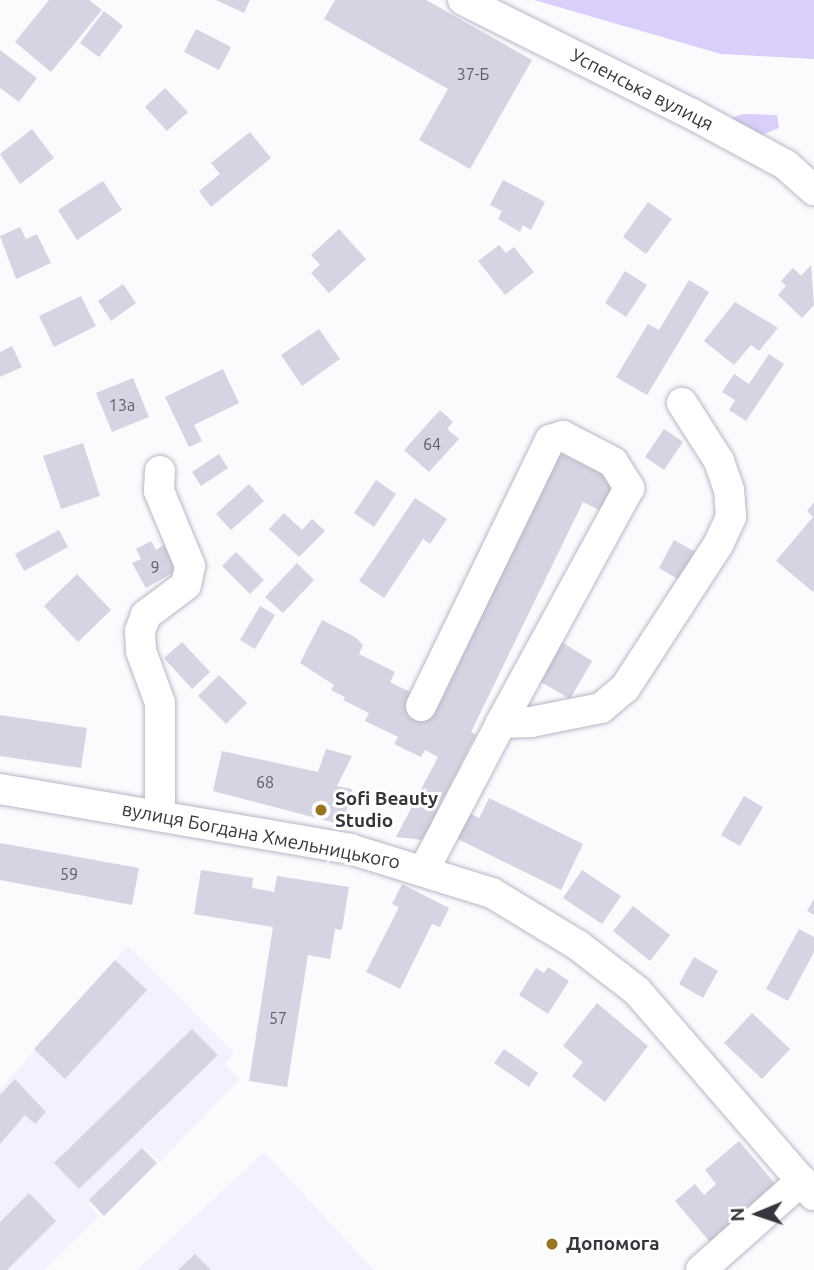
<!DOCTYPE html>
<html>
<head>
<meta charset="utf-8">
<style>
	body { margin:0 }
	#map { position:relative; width:814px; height:1270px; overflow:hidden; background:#fbfbfe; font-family:Ubuntu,sans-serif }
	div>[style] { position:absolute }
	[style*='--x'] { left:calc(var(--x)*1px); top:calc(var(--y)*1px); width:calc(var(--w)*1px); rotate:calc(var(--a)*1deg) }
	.built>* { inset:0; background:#f4f0fe }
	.green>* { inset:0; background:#dacffb }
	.building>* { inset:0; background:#d6d3e2 }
	.roads { filter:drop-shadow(0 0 2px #bab6c5) drop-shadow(0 0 2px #bab6c5) }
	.minor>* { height:30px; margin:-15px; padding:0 15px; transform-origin:15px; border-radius:15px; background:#fff }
	.dots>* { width:19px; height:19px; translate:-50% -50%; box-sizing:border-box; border:4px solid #fff; border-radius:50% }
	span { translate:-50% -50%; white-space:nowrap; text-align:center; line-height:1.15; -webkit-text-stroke:6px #fff; paint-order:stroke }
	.number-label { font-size:16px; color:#605d66 }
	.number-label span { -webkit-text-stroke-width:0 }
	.street-label { font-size:19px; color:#38363c }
	.poi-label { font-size:19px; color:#38363c; font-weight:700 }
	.left { translate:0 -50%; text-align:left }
	.north { position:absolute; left:723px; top:1179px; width:70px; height:70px; -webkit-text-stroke:5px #fff; paint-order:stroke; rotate:268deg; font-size:19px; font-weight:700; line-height:28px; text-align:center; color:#38363c }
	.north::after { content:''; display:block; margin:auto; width:24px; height:32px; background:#38363c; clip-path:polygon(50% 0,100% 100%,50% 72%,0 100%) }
</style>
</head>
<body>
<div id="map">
	<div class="built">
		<i style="clip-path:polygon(128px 946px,234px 1053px,225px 1064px,240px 1079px,160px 1162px,145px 1148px,88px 1204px,99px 1216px,44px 1270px,0 1270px,0 1089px)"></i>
		<i style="clip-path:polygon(264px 1152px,374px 1270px,137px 1270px)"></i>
	</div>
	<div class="green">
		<i style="clip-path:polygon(534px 0,814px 0,814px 59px,721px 54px)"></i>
		<i style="clip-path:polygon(743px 114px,777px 115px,779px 128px,762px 135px,729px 119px)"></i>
	</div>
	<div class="building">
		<i style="clip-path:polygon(49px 0,89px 0,102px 10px,51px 72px,15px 42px)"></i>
		<i style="clip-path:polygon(216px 0,250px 0,244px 13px)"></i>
		<i style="clip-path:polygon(335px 0,426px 0,532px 60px,470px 169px,419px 140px,448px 89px,324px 19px)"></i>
		<i style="clip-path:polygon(104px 11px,123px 26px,99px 57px,80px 43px)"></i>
		<i style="clip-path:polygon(196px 29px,231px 47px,219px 70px,184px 52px)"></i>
		<i style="clip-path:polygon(0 50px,37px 78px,19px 102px,0 88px)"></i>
		<i style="clip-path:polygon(165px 88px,188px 112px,167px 131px,145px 107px)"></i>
		<i style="clip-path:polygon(32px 129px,54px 158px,20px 184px,0 154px)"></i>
		<i style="clip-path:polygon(250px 132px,271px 158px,211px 207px,199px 191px,220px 174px,211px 163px)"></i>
		<i style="clip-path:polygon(503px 180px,545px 202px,531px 230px,523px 225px,520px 232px,498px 219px,502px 211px,490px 205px)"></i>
		<i style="clip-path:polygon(103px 181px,122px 210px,77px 240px,58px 210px)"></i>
		<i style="clip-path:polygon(648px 202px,672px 219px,646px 254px,623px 237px)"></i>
		<i style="clip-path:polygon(20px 227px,26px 239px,37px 234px,51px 263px,16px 279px,0 236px)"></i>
		<i style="clip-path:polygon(339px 229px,366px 259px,329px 293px,311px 273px,320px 265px,311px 255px)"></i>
		<i style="clip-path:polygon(499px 245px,506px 253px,514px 247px,534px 272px,505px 295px,478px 261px)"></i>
		<i style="clip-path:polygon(811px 265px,814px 305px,802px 318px,778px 295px,786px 286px,781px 281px,793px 268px,801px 276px)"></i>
		<i style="clip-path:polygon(625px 271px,647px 285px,626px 317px,605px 303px)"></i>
		<i style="clip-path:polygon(689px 280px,709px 292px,647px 395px,616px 377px,648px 324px,659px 330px)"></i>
		<i style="clip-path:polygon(123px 284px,136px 303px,111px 321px,98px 301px)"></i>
		<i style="clip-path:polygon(81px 296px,96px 326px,54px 347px,39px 316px)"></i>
		<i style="clip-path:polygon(735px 302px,778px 328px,759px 351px,751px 345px,734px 365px,704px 341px)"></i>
		<i style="clip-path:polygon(319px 329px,340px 359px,302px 386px,281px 355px)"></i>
		<i style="clip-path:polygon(12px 346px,22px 367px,0 377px,0 352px)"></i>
		<i style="clip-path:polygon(769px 354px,784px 364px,746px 421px,729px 410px,735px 400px,722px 392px,734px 374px,749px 384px)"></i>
		<i style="clip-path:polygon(223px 369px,239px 403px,194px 425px,202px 441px,189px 447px,165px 397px)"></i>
		<i style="clip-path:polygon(133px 378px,149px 417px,112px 432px,96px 393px)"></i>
		<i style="clip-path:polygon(440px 410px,453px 422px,447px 429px,459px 439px,429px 472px,404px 450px)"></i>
		<i style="clip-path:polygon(664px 429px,683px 442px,664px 470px,645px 457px)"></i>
		<i style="clip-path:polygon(83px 443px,100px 496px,61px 509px,43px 456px)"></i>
		<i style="clip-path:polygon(554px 450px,620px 483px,605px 513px,583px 502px,471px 732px,476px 734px,436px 813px,444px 817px,432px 841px,396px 837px,438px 757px,425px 750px,421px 757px,394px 744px,398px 737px,365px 721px,369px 713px,343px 700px,345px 697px,331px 690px,334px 685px,300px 663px,322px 620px,355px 637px,363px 645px,359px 654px,395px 672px,390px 682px,412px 693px)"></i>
		<i style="clip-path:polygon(219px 454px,228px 468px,201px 486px,192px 472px)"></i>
		<i style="clip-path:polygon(376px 480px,396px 494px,374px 527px,354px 513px)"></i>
		<i style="clip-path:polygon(249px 484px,264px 501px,231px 530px,216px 514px)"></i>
		<i style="clip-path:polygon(415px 498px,447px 519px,430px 544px,423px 539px,384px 598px,359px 581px)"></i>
		<i style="clip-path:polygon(814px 502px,814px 590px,813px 592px,776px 561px,813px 517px,807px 511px)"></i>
		<i style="clip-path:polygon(284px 513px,302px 530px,312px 519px,325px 531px,299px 557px,269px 529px)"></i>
		<i style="clip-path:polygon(59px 530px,68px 547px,24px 571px,15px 554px)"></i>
		<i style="clip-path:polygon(674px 540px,699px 554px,683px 582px,659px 568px)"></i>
		<i style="clip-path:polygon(151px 541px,156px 550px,164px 545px,178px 570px,146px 588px,132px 563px,141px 559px,136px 549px)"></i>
		<i style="clip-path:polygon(236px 552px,264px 580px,250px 594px,222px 566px)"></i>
		<i style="clip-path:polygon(297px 563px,314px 580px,283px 613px,265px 597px)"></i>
		<i style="clip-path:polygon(77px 574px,111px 610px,78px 642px,44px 606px)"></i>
		<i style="clip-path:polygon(260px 606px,275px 615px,255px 649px,240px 640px)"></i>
		<i style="clip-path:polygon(557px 639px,592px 661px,570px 699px,534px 678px)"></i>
		<i style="clip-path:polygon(182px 642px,210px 672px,192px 689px,164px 658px)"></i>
		<i style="clip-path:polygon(219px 675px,247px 703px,226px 724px,198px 696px)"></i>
		<i style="clip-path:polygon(0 715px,87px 728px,81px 768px,0 756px)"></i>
		<i style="clip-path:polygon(326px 749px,352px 756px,337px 786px,352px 789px,343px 825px,213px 791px,222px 751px,318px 772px)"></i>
		<i style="clip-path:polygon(744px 796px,763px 807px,740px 846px,721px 835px)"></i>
		<i style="clip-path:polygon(489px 798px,583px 844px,561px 890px,456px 838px,469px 813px,479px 818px)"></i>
		<i style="clip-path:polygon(0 843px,139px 868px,132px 905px,0 880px)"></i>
		<i style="clip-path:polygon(201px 870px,253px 878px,252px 888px,274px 892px,277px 876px,349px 887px,342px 930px,335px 929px,330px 959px,308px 955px,287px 1087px,249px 1081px,273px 927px,194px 914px)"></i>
		<i style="clip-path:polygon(582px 870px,621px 896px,602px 924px,563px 898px)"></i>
		<i style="clip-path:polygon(402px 884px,449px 908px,440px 927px,432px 924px,400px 989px,366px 972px,399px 907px,392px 904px)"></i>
		<i style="clip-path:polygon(814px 899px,814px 915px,807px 911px)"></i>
		<i style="clip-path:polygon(633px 906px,670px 935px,650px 961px,613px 931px)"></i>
		<i style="clip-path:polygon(799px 929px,814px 937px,814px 952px,788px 1001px,766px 989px)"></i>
		<i style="clip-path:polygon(694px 957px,718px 971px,703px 998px,679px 984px)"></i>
		<i style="clip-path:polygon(115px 960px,147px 990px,65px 1079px,34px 1049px)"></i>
		<i style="clip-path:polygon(548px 967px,569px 981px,548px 1014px,519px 995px,536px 968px,544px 973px)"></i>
		<i style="clip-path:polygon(597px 1003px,648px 1046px,605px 1102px,572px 1076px,583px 1062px,563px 1046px)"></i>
		<i style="clip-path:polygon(752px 1013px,790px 1049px,762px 1079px,724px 1043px)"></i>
		<i style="clip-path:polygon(192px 1029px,218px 1055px,79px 1189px,54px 1163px)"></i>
		<i style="clip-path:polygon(504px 1049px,538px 1073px,529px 1087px,494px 1063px)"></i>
		<i style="clip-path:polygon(15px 1079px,46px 1112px,35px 1124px,25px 1115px,0 1144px,0 1095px)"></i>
		<i style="clip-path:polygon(739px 1141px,777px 1186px,710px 1242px,675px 1201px,695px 1184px,704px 1195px,716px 1184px,705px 1170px)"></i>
		<i style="clip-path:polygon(142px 1148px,157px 1163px,104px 1216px,89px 1200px)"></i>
		<i style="clip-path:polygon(29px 1193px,56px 1221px,7px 1270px,0 1270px,0 1222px)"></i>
		<i style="clip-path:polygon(195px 1254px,211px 1270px,178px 1270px)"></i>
	</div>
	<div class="roads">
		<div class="minor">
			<i style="--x:463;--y:0;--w:254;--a:26.5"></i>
			<i style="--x:690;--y:113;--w:109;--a:28.4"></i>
			<i style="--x:786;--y:165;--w:38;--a:42"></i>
			<i style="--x:160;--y:471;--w:20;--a:93"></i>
			<i style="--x:159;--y:491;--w:81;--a:67.5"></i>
			<i style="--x:190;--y:566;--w:19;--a:102"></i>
			<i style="--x:186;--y:585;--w:50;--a:143.1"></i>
			<i style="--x:146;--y:615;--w:17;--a:111"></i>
			<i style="--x:140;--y:631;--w:20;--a:87"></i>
			<i style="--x:141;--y:651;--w:55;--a:69.9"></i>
			<i style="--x:160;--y:703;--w:112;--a:90"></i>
			<i style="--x:421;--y:706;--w:296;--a:-64.1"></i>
			<i style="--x:550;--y:440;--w:14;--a:-17"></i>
			<i style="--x:563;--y:436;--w:56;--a:27.5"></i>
			<i style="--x:613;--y:462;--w:31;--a:58"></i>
			<i style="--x:629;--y:488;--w:268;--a:118.6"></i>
			<i style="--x:0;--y:789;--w:355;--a:9.7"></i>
			<i style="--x:350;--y:849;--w:149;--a:17.2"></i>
			<i style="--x:492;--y:893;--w:102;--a:31.3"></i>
			<i style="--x:579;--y:946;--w:73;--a:37.8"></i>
			<i style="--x:637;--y:991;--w:270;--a:49.1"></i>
			<i style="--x:425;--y:868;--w:164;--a:-62.3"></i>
			<i style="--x:501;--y:723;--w:30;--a:-2"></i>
			<i style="--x:531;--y:722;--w:71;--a:-11.3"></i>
			<i style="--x:601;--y:708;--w:31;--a:-40"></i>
			<i style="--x:625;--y:688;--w:171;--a:-57"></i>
			<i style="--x:718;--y:545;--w:31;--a:-65"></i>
			<i style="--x:731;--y:517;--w:27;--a:-94"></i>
			<i style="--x:729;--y:490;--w:31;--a:-109"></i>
			<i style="--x:719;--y:461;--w:69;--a:-122.5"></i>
			<i style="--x:701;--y:1270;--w:135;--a:-41.7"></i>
		</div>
	</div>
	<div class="dots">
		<i style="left:321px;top:810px;background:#97761f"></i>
		<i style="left:552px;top:1244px;background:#97761f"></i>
	</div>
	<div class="number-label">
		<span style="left:473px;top:74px">37-Б</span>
		<span style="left:122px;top:405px">13а</span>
		<span style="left:432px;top:444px">64</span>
		<span style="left:155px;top:567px">9</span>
		<span style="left:265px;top:782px">68</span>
		<span style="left:69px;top:874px">59</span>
		<span style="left:278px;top:1018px">57</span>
	</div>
	<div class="street-label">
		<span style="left:642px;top:90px;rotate:27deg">Успенська вулиця</span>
		<span style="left:261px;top:836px;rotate:11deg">вулиця Богдана Хмельницького</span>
	</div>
	<div class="poi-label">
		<span class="left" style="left:335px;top:810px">Sofi Beauty<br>Studio</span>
		<span class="left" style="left:566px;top:1244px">Допомога</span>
	</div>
	<div class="north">N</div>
</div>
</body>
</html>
